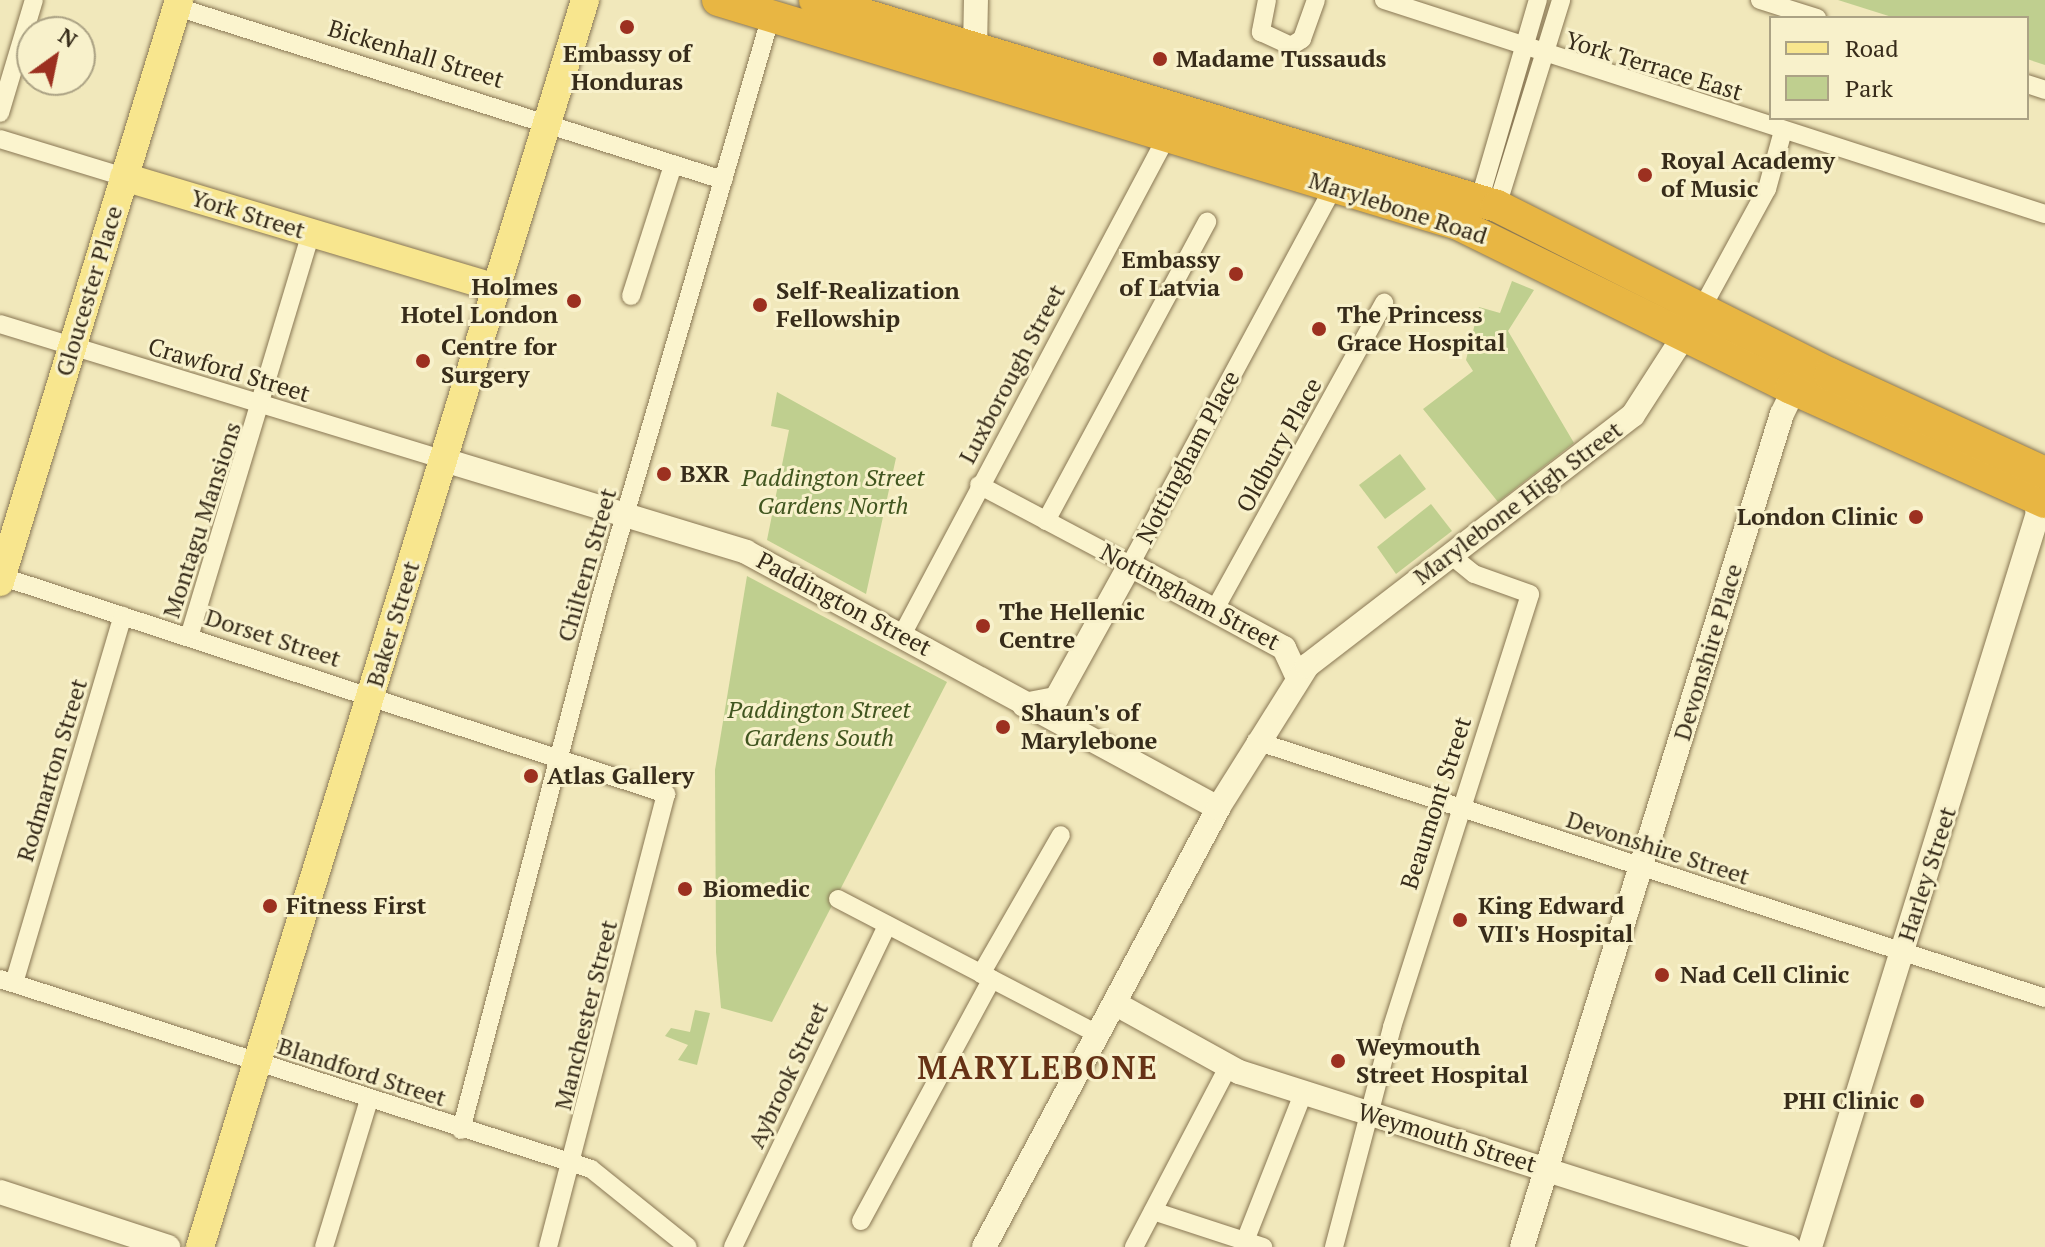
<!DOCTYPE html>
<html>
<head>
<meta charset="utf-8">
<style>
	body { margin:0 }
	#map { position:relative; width:2045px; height:1247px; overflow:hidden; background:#f1e8bb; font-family:"PT Serif",serif }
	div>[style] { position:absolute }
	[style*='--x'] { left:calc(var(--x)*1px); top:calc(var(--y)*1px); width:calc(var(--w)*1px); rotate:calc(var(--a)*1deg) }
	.green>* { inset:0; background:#bfcf8f }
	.roads { filter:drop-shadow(0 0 2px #897754) drop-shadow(0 0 2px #897754) }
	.street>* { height:18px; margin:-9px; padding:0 9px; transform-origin:9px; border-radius:9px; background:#fbf4ce }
	.secondary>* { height:24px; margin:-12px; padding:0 12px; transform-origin:12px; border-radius:12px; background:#fbf4ce }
	.primary>* { height:28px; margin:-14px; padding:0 14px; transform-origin:14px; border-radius:14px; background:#f8e68e }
	.highway>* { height:32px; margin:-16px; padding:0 16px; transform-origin:16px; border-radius:16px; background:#e8b643 }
	.dots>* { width:22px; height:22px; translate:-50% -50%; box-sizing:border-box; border:4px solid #f8f1cb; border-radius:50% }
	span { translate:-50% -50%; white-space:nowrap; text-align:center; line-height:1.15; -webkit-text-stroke:6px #f8f1cb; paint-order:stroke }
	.street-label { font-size:24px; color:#372c1a }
	.poi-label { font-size:24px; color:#372c1a; font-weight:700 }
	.left { translate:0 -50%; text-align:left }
	.right { translate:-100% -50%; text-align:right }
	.park-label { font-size:24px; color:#40551f; font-style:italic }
	.district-label { font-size:32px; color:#663216; font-weight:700; letter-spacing:2px }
	.legend { position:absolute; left:1769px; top:16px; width:260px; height:104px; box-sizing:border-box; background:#f8f1cb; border:2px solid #aba284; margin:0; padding:10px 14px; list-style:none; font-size:24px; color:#372c1a }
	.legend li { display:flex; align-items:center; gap:16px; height:40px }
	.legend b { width:40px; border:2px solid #aba284 }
	.north { position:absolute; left:16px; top:16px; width:80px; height:80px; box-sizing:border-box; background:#f8f1cb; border:2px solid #aba284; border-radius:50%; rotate:33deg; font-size:22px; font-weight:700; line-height:32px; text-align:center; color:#372c1a }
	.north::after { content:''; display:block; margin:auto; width:28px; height:36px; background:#9c3020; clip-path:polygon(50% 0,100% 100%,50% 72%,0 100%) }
</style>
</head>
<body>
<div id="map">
	<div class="green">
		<i style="clip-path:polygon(1838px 0,2045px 0,2045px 65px,2027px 59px,2027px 18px,1895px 18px)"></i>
		<i style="clip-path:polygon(1512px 281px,1534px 290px,1508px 331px,1574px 443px,1498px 502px,1423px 409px,1473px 371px,1466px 360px,1479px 307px,1500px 313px)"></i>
		<i style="clip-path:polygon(777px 392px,896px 458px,866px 594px,767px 540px,789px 430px,771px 426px)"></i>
		<i style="clip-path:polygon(1400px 454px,1426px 489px,1385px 519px,1359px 485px)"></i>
		<i style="clip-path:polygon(1431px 504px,1452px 531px,1396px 574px,1377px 547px)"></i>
		<i style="clip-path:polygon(747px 576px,947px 682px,772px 1022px,721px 1008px,716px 952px,715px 770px)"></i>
		<i style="clip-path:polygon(695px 1010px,710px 1013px,697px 1065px,678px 1060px,688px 1045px,665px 1036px,671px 1028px,690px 1032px)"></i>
	</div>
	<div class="roads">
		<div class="street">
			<i style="--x:1267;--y:0;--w:33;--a:101"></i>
			<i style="--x:1261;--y:32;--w:33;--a:25"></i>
			<i style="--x:1291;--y:46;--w:13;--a:-32"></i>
			<i style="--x:1302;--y:39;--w:41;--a:-70.3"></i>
			<i style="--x:1384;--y:0;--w:695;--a:17.94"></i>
			<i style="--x:1760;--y:0;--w:60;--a:17.5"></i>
			<i style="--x:177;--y:7;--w:573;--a:17.58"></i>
			<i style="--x:2027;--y:84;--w:19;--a:18"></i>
			<i style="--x:0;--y:113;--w:118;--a:-73.3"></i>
			<i style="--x:0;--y:139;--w:130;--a:17"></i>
			<i style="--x:1497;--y:206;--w:216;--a:-72.7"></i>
			<i style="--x:1477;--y:208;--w:217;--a:-73.7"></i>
			<i style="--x:631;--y:296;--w:138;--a:-72.2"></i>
			<i style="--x:1702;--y:308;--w:136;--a:-61.4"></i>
			<i style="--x:1767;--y:189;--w:60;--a:-74.6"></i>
			<i style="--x:0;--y:324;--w:464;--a:17"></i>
			<i style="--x:979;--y:485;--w:171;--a:27.9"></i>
			<i style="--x:1130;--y:565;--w:430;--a:-61.7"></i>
			<i style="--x:1046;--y:521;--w:340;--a:-61.7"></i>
			<i style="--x:0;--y:576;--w:701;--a:18.12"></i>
			<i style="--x:666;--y:794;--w:468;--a:104.6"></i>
			<i style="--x:1215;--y:609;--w:350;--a:-61.1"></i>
			<i style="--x:902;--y:635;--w:563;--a:-62.02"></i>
			<i style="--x:189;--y:637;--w:423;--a:-73.2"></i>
			<i style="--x:1256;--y:741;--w:830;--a:18.04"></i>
			<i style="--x:838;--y:899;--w:294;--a:27.5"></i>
			<i style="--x:981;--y:974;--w:160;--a:-60.1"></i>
			<i style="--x:0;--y:979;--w:621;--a:17.82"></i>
			<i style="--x:591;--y:1169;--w:124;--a:38.8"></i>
			<i style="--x:14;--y:983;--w:383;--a:-73.5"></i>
			<i style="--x:461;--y:1130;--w:551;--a:-75.28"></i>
			<i style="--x:601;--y:597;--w:605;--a:-73.69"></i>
			<i style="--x:1153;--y:1211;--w:116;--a:18.1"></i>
			<i style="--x:861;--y:1221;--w:275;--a:-61.6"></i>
			<i style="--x:1245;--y:1241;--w:158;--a:-68.5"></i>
			<i style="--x:324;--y:1247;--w:154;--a:-73"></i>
			<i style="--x:733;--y:1247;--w:357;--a:-64.4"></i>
			<i style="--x:1134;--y:1247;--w:203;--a:-62.4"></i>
			<i style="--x:1334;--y:1247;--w:228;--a:-75.2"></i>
			<i style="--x:1392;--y:1027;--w:454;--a:-72.3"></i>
			<i style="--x:1530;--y:594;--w:59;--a:-160.3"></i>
			<i style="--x:1474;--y:574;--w:28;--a:-141"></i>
		</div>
		<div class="secondary">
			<i style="--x:975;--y:50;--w:50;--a:-88.9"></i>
			<i style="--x:444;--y:460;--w:316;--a:16.9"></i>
			<i style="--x:746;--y:552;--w:537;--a:28.47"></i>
			<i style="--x:1024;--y:705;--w:33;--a:-11"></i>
			<i style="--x:1056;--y:699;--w:153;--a:-61.1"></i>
			<i style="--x:1130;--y:565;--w:175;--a:28.3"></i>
			<i style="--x:1284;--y:648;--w:33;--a:65"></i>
			<i style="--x:1116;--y:1004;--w:141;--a:28.9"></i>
			<i style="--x:1239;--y:1072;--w:577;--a:17.65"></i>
			<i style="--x:0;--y:1192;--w:177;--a:18.1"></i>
			<i style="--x:984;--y:1247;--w:497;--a:-61.9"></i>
			<i style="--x:1218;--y:808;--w:168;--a:-57.9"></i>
			<i style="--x:1307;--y:666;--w:411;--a:-37.6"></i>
			<i style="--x:1633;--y:415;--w:94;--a:-57.2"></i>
			<i style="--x:1684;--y:336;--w:15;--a:-82"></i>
			<i style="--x:1522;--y:1247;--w:873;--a:-72.67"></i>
			<i style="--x:1782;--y:414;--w:41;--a:-64.1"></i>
			<i style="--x:1810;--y:1247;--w:769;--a:-72.74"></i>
			<i style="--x:2038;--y:513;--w:27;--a:-103"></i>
		</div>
		<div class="primary">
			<i style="--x:124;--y:177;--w:389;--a:16.6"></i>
			<i style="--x:0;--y:582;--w:609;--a:-72.9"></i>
			<i style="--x:200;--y:1247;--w:1305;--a:-72.84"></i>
		</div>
		<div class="highway">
			<i style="--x:718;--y:0;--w:773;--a:16.84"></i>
			<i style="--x:1458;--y:224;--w:371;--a:26.2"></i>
			<i style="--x:1791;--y:388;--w:278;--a:24.2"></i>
			<i style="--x:815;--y:0;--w:712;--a:16.81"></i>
			<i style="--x:1497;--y:206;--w:373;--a:26.8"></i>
			<i style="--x:1830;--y:374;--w:237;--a:24.7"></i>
		</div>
	</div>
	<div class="dots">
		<i style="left:627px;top:27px;background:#9c3020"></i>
		<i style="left:1160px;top:59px;background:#9c3020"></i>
		<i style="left:1645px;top:175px;background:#9c3020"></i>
		<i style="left:1236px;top:274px;background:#9c3020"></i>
		<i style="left:574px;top:301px;background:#9c3020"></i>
		<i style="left:760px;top:305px;background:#9c3020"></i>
		<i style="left:1319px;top:329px;background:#9c3020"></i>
		<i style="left:423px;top:361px;background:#9c3020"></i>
		<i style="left:664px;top:474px;background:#9c3020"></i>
		<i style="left:1916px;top:517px;background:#9c3020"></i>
		<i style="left:983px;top:626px;background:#9c3020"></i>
		<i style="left:1003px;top:727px;background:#9c3020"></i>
		<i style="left:531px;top:776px;background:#9c3020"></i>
		<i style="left:685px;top:889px;background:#9c3020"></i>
		<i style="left:270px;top:906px;background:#9c3020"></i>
		<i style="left:1460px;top:920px;background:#9c3020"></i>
		<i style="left:1662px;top:975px;background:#9c3020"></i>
		<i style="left:1338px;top:1061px;background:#9c3020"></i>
		<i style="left:1917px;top:1101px;background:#9c3020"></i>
	</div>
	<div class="street-label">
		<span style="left:416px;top:54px;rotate:17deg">Bickenhall Street</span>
		<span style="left:1654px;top:66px;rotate:17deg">York Terrace East</span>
		<span style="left:1398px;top:208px;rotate:18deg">Marylebone Road</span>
		<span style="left:248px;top:214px;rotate:17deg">York Street</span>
		<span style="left:89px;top:291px;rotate:-73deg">Gloucester Place</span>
		<span style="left:229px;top:370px;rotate:17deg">Crawford Street</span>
		<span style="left:1012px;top:374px;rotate:-62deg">Luxborough Street</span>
		<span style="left:1279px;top:445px;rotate:-61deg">Oldbury Place</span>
		<span style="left:1188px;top:457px;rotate:-62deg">Nottingham Place</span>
		<span style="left:1518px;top:503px;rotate:-37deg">Marylebone High Street</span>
		<span style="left:202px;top:520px;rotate:-72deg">Montagu Mansions</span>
		<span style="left:587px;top:565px;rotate:-74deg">Chiltern Street</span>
		<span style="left:1190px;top:597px;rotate:28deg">Nottingham Street</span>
		<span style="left:844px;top:604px;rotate:28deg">Paddington Street</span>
		<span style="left:393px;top:624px;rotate:-73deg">Baker Street</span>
		<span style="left:273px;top:638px;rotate:18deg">Dorset Street</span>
		<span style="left:1708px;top:652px;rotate:-73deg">Devonshire Place</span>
		<span style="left:52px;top:770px;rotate:-73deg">Rodmarton Street</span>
		<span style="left:1436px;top:803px;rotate:-72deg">Beaumont Street</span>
		<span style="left:1658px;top:848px;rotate:18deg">Devonshire Street</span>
		<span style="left:1927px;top:874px;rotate:-72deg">Harley Street</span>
		<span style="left:586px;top:1015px;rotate:-76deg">Manchester Street</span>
		<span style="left:362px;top:1072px;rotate:18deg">Blandford Street</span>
		<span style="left:788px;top:1075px;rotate:-65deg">Aybrook Street</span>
		<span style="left:1447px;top:1138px;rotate:17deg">Weymouth Street</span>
	</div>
	<div class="poi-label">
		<span style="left:627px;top:68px">Embassy of<br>Honduras</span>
		<span class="left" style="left:1176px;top:59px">Madame Tussauds</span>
		<span class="left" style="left:1661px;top:175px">Royal Academy<br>of Music</span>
		<span class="right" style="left:1220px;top:274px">Embassy<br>of Latvia</span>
		<span class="right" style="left:558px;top:301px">Holmes<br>Hotel London</span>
		<span class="left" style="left:776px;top:305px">Self-Realization<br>Fellowship</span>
		<span class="left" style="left:1337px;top:329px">The Princess<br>Grace Hospital</span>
		<span class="left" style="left:441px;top:361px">Centre for<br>Surgery</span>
		<span class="left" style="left:680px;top:474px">BXR</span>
		<span class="right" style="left:1898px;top:517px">London Clinic</span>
		<span class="left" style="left:999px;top:626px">The Hellenic<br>Centre</span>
		<span class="left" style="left:1021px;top:727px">Shaun's of<br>Marylebone</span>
		<span class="left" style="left:547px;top:776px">Atlas Gallery</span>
		<span class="left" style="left:703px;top:889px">Biomedic</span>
		<span class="left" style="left:286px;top:906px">Fitness First</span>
		<span class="left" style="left:1478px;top:920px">King Edward<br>VII's Hospital</span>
		<span class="left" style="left:1680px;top:975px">Nad Cell Clinic</span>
		<span class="left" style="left:1356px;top:1061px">Weymouth<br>Street Hospital</span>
		<span class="right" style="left:1899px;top:1101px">PHI Clinic</span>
	</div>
	<div class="park-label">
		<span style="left:833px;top:492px">Paddington Street<br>Gardens North</span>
		<span style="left:819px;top:724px">Paddington Street<br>Gardens South</span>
	</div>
	<div class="district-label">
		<span style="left:1038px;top:1067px">MARYLEBONE</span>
	</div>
	<ul class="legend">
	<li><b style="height:10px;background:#f8e68e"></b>Road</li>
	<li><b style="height:22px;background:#bfcf8f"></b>Park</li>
	</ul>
	<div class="north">N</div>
</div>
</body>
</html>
